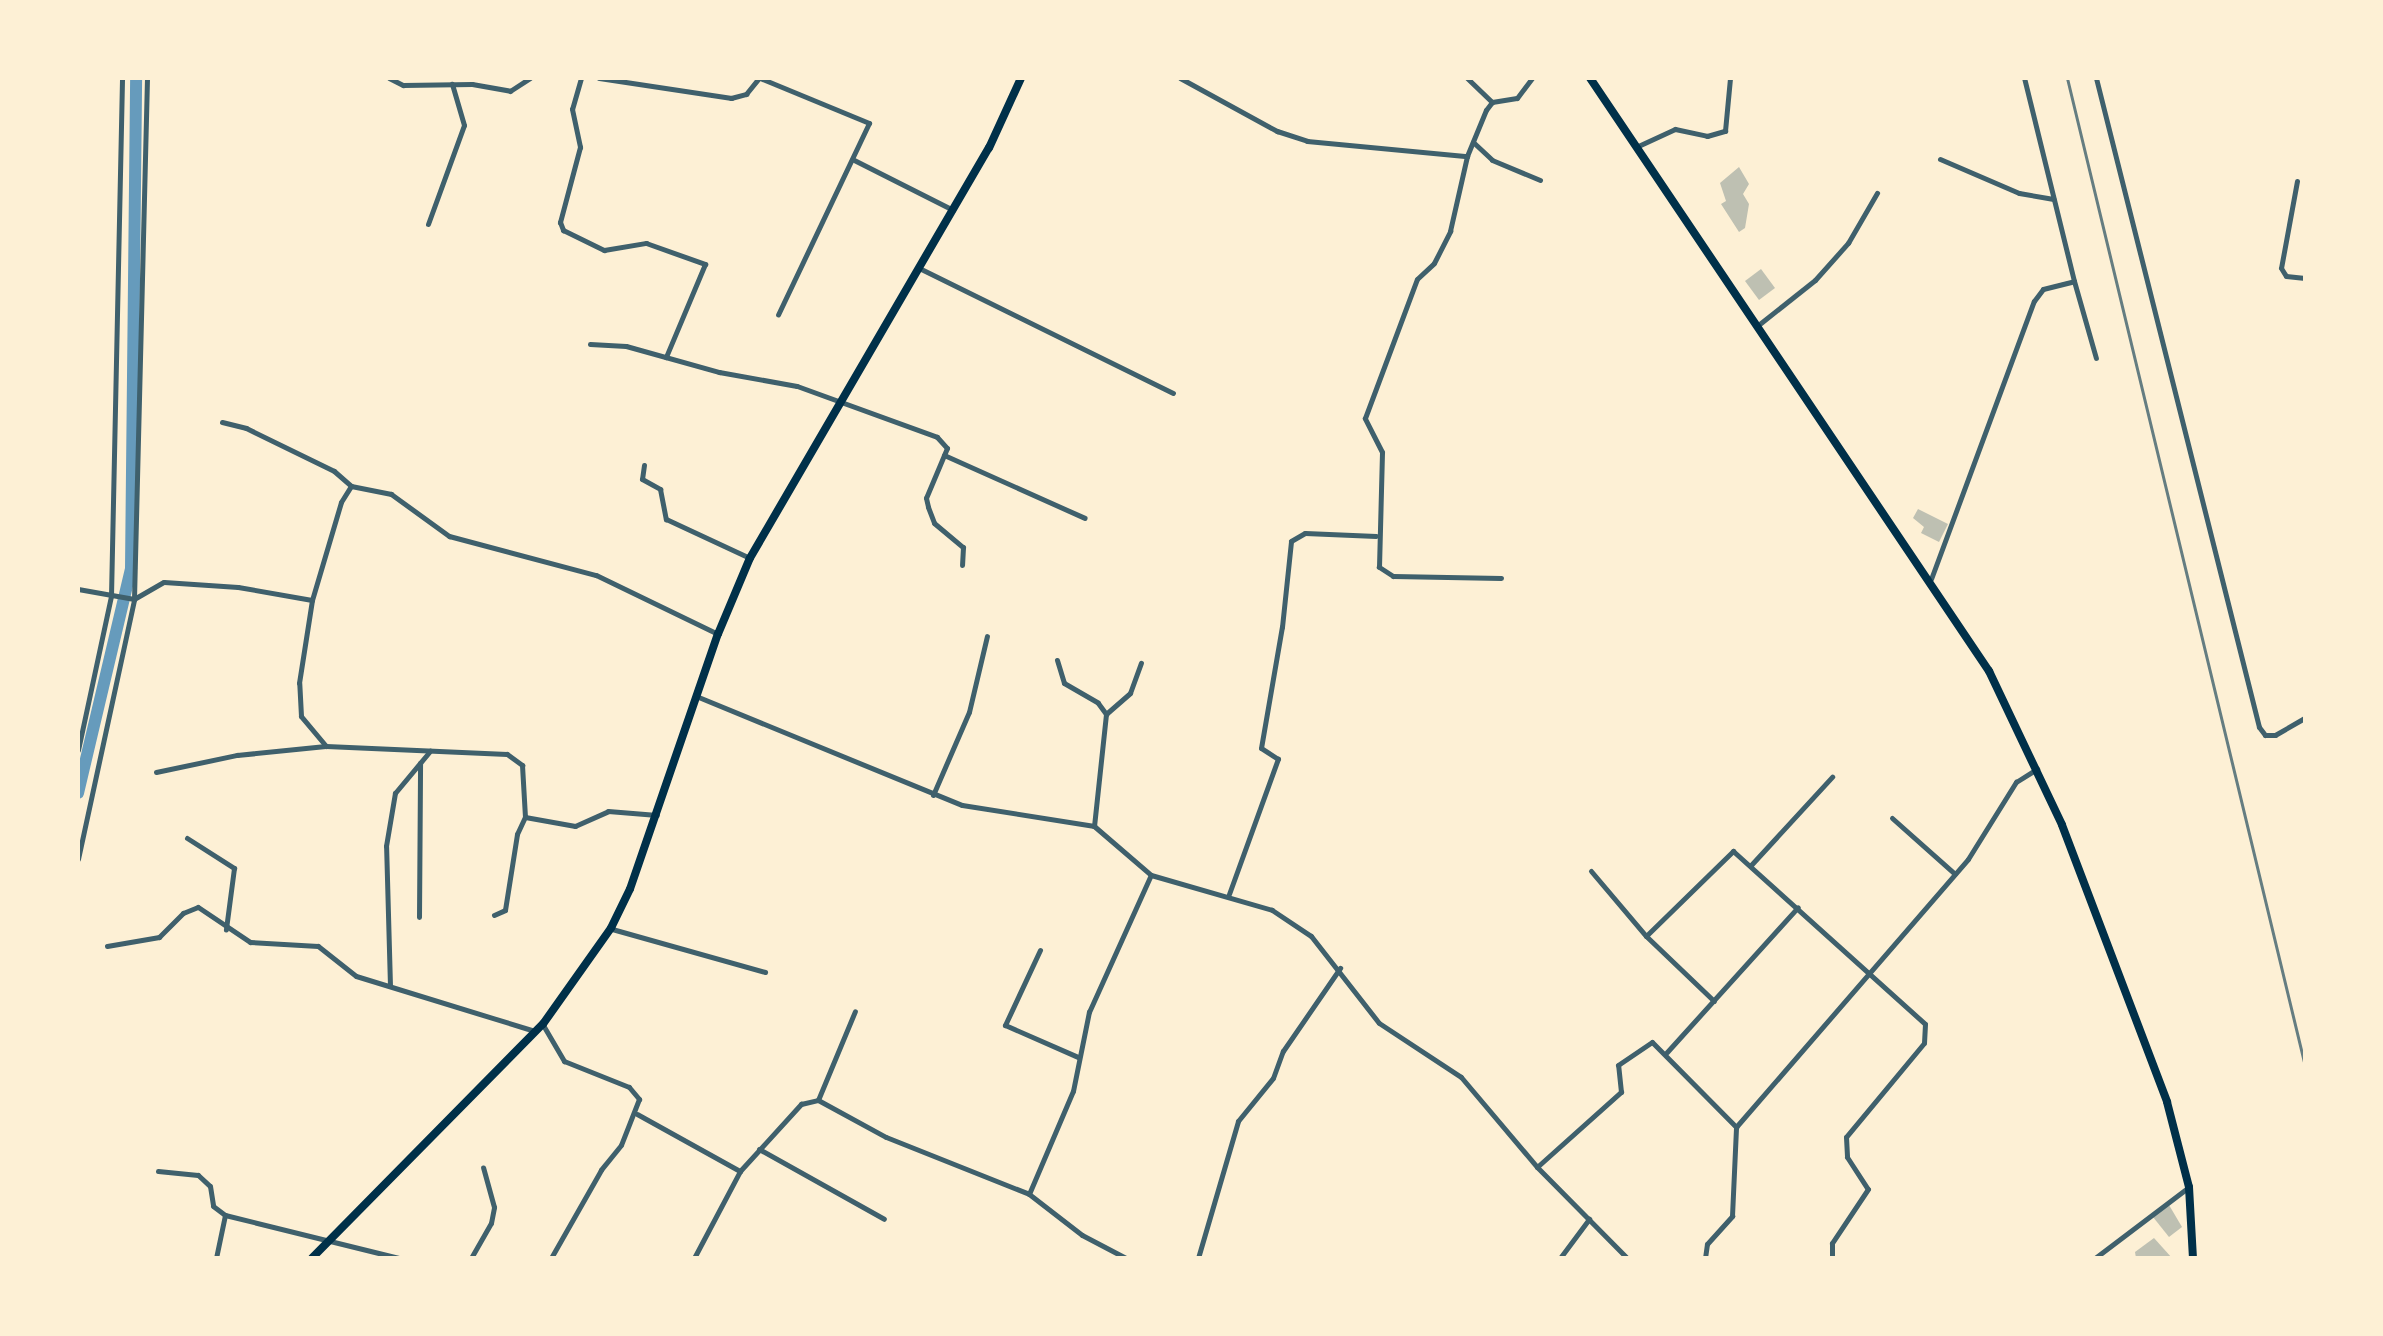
<!DOCTYPE html>
<html>
<head>
<meta charset="utf-8">
<style>
	body { margin:0 }
	#map { position:relative; width:2383px; height:1336px; overflow:hidden; background:#fdf0d5; font-family:"Zilla Slab",serif }
	div>[style] { position:absolute }
	[style*='--x'] { left:calc(var(--x)*1px); top:calc(var(--y)*1px); width:calc(var(--w)*1px); rotate:calc(var(--a)*1deg) }
	.canal>* { height:12px; margin:-6px; padding:0 6px; transform-origin:6px; border-radius:6px; background:#669bbc }
	.building>* { inset:0; background:#bec0b2 }
	.minor>* { height:5px; margin:-2.5px; padding:0 2.5px; transform-origin:2.5px; border-radius:2.5px; background:#3f606c }
	.secondary>* { height:8px; margin:-4px; padding:0 4px; transform-origin:4px; border-radius:4px; background:#003049 }
	.rail>* { height:3px; margin:-1.5px; padding:0 1.5px; transform-origin:1.5px; border-radius:1.5px; background:#657d81 }
	span { translate:-50% -50%; white-space:nowrap; text-align:center; line-height:1.15; -webkit-text-stroke:8px #fdf0d5; paint-order:stroke }
	.frame { position:absolute; inset:0; border:80px solid #fdf0d5; pointer-events:none }
</style>
</head>
<body>
<div id="map">
	<div class="canal">
		<i style="--x:78;--y:793;--w:231;--a:-76.7"></i>
		<i style="--x:131;--y:568;--w:490;--a:-89.4"></i>
	</div>
	<div class="building">
		<i style="clip-path:polygon(1739px 167px,1749px 184px,1743px 194px,1749px 204px,1745px 228px,1739px 232px,1721px 204px,1726px 201px,1720px 183px)"></i>
		<i style="clip-path:polygon(1761px 269px,1775px 288px,1759px 300px,1745px 281px)"></i>
		<i style="clip-path:polygon(1918px 509px,1948px 524px,1939px 542px,1921px 533px,1924px 527px,1913px 518px)"></i>
		<i style="clip-path:polygon(2169px 1205px,2182px 1227px,2169px 1237px,2153px 1217px)"></i>
		<i style="clip-path:polygon(2154px 1238px,2172px 1258px,2136px 1258px,2135px 1252px)"></i>
	</div>
	<div class="minor">
		<i style="--x:389;--y:78;--w:16;--a:27"></i>
		<i style="--x:403;--y:85;--w:69;--a:-0.8"></i>
		<i style="--x:472;--y:84;--w:39;--a:10"></i>
		<i style="--x:510;--y:91;--w:24;--a:-33"></i>
		<i style="--x:581;--y:78;--w:32;--a:106"></i>
		<i style="--x:572;--y:109;--w:39;--a:78"></i>
		<i style="--x:580;--y:147;--w:78;--a:104.9"></i>
		<i style="--x:560;--y:222;--w:9;--a:69"></i>
		<i style="--x:563;--y:230;--w:46;--a:26"></i>
		<i style="--x:604;--y:250;--w:43;--a:-9.5"></i>
		<i style="--x:646;--y:243;--w:63;--a:19.6"></i>
		<i style="--x:705;--y:264;--w:101;--a:112.8"></i>
		<i style="--x:599;--y:78;--w:134;--a:8.6"></i>
		<i style="--x:731;--y:98;--w:16;--a:-15"></i>
		<i style="--x:746;--y:94;--w:21;--a:-51"></i>
		<i style="--x:760;--y:78;--w:118;--a:22.4"></i>
		<i style="--x:869;--y:123;--w:212;--a:115.4"></i>
		<i style="--x:1180;--y:78;--w:111;--a:28.7"></i>
		<i style="--x:1277;--y:131;--w:32;--a:18"></i>
		<i style="--x:1307;--y:141;--w:161;--a:5.4"></i>
		<i style="--x:1467;--y:78;--w:35;--a:44"></i>
		<i style="--x:2096;--y:78;--w:669;--a:75.9"></i>
		<i style="--x:2259;--y:727;--w:10;--a:53"></i>
		<i style="--x:2265;--y:735;--w:10;--a:0"></i>
		<i style="--x:2275;--y:735;--w:34;--a:-30"></i>
		<i style="--x:1473;--y:142;--w:26;--a:43"></i>
		<i style="--x:1492;--y:160;--w:52;--a:22.6"></i>
		<i style="--x:1636;--y:147;--w:43;--a:-24.8"></i>
		<i style="--x:1675;--y:129;--w:33;--a:12"></i>
		<i style="--x:1707;--y:136;--w:19;--a:-16"></i>
		<i style="--x:1725;--y:131;--w:53;--a:-84.6"></i>
		<i style="--x:1940;--y:159;--w:86;--a:23.3"></i>
		<i style="--x:2019;--y:193;--w:35;--a:10"></i>
		<i style="--x:854;--y:160;--w:111;--a:26.8"></i>
		<i style="--x:2297;--y:181;--w:88;--a:100.4"></i>
		<i style="--x:2281;--y:268;--w:9;--a:58"></i>
		<i style="--x:2286;--y:276;--w:19;--a:6"></i>
		<i style="--x:428;--y:224;--w:105;--a:-70"></i>
		<i style="--x:464;--y:125;--w:43;--a:-106.3"></i>
		<i style="--x:919;--y:268;--w:283;--a:26.2"></i>
		<i style="--x:2074;--y:281;--w:80;--a:74.1"></i>
		<i style="--x:1757;--y:326;--w:74;--a:-38.4"></i>
		<i style="--x:1815;--y:280;--w:50;--a:-48.3"></i>
		<i style="--x:1848;--y:243;--w:58;--a:-59.9"></i>
		<i style="--x:590;--y:344;--w:36;--a:3"></i>
		<i style="--x:626;--y:346;--w:97;--a:15.6"></i>
		<i style="--x:719;--y:372;--w:79;--a:10.2"></i>
		<i style="--x:797;--y:386;--w:149;--a:20"></i>
		<i style="--x:937;--y:437;--w:15;--a:48"></i>
		<i style="--x:947;--y:448;--w:54;--a:112.8"></i>
		<i style="--x:926;--y:498;--w:9;--a:77"></i>
		<i style="--x:928;--y:507;--w:17;--a:69"></i>
		<i style="--x:934;--y:523;--w:38;--a:40"></i>
		<i style="--x:963;--y:547;--w:18;--a:93"></i>
		<i style="--x:222;--y:422;--w:25;--a:14"></i>
		<i style="--x:246;--y:428;--w:98;--a:26"></i>
		<i style="--x:334;--y:471;--w:23;--a:41"></i>
		<i style="--x:944;--y:455;--w:154;--a:24.1"></i>
		<i style="--x:644;--y:465;--w:14;--a:98"></i>
		<i style="--x:642;--y:479;--w:21;--a:29"></i>
		<i style="--x:660;--y:489;--w:31;--a:79"></i>
		<i style="--x:666;--y:519;--w:93;--a:24.9"></i>
		<i style="--x:1501;--y:578;--w:108;--a:-178.9"></i>
		<i style="--x:1393;--y:576;--w:17;--a:-147"></i>
		<i style="--x:1379;--y:567;--w:115;--a:-88.5"></i>
		<i style="--x:1382;--y:452;--w:38;--a:-117"></i>
		<i style="--x:1365;--y:418;--w:148;--a:-69.5"></i>
		<i style="--x:1417;--y:279;--w:23;--a:-43"></i>
		<i style="--x:1434;--y:263;--w:36;--a:-63"></i>
		<i style="--x:1450;--y:231;--w:77;--a:-77.2"></i>
		<i style="--x:1467;--y:156;--w:50;--a:-67.6"></i>
		<i style="--x:1486;--y:110;--w:10;--a:-53"></i>
		<i style="--x:1492;--y:102;--w:25;--a:-9"></i>
		<i style="--x:1517;--y:98;--w:25;--a:-53"></i>
		<i style="--x:1931;--y:579;--w:296;--a:-69.7"></i>
		<i style="--x:2034;--y:301;--w:15;--a:-53"></i>
		<i style="--x:2043;--y:289;--w:32;--a:-14"></i>
		<i style="--x:2074;--y:281;--w:209;--a:-103.8"></i>
		<i style="--x:78;--y:589;--w:57;--a:10.1"></i>
		<i style="--x:134;--y:599;--w:34;--a:-30"></i>
		<i style="--x:164;--y:582;--w:74;--a:3.9"></i>
		<i style="--x:238;--y:587;--w:75;--a:10"></i>
		<i style="--x:1057;--y:660;--w:24;--a:73"></i>
		<i style="--x:1064;--y:683;--w:39;--a:30"></i>
		<i style="--x:1098;--y:703;--w:14;--a:54"></i>
		<i style="--x:1106;--y:714;--w:113;--a:96.1"></i>
		<i style="--x:696;--y:696;--w:287;--a:22.3"></i>
		<i style="--x:962;--y:805;--w:134;--a:9"></i>
		<i style="--x:1094;--y:826;--w:75;--a:40.7"></i>
		<i style="--x:1151;--y:875;--w:126;--a:16.1"></i>
		<i style="--x:1272;--y:910;--w:47;--a:33.7"></i>
		<i style="--x:1311;--y:936;--w:110;--a:52"></i>
		<i style="--x:1379;--y:1023;--w:98;--a:33.4"></i>
		<i style="--x:1461;--y:1077;--w:118;--a:49.8"></i>
		<i style="--x:1537;--y:1167;--w:128;--a:45.3"></i>
		<i style="--x:1106;--y:714;--w:32;--a:-41"></i>
		<i style="--x:1130;--y:693;--w:32;--a:-70"></i>
		<i style="--x:326;--y:746;--w:39;--a:-130"></i>
		<i style="--x:301;--y:716;--w:33;--a:-93"></i>
		<i style="--x:299;--y:683;--w:84;--a:-81.1"></i>
		<i style="--x:312;--y:600;--w:102;--a:-73.5"></i>
		<i style="--x:341;--y:502;--w:19;--a:-58"></i>
		<i style="--x:351;--y:486;--w:41;--a:11.3"></i>
		<i style="--x:391;--y:494;--w:72;--a:35.9"></i>
		<i style="--x:449;--y:536;--w:152;--a:14.9"></i>
		<i style="--x:596;--y:575;--w:136;--a:25.8"></i>
		<i style="--x:78;--y:750;--w:157;--a:-77.9"></i>
		<i style="--x:111;--y:596;--w:518;--a:-88.78"></i>
		<i style="--x:156;--y:772;--w:83;--a:-11.9"></i>
		<i style="--x:237;--y:755;--w:89;--a:-5.8"></i>
		<i style="--x:326;--y:746;--w:181;--a:2.5"></i>
		<i style="--x:507;--y:754;--w:19;--a:36"></i>
		<i style="--x:522;--y:765;--w:52;--a:86.7"></i>
		<i style="--x:525;--y:817;--w:51;--a:10.2"></i>
		<i style="--x:575;--y:826;--w:36;--a:-24"></i>
		<i style="--x:608;--y:811;--w:49;--a:4.7"></i>
		<i style="--x:933;--y:795;--w:90;--a:-66.6"></i>
		<i style="--x:969;--y:712;--w:78;--a:-76.7"></i>
		<i style="--x:1892;--y:818;--w:84;--a:41.6"></i>
		<i style="--x:187;--y:838;--w:56;--a:32.6"></i>
		<i style="--x:234;--y:868;--w:62;--a:97.5"></i>
		<i style="--x:78;--y:859;--w:266;--a:-77.8"></i>
		<i style="--x:134;--y:599;--w:521;--a:-88.57"></i>
		<i style="--x:1751;--y:865;--w:120;--a:-47.4"></i>
		<i style="--x:1591;--y:871;--w:85;--a:49.8"></i>
		<i style="--x:1646;--y:936;--w:94;--a:43.7"></i>
		<i style="--x:1229;--y:894;--w:144;--a:-70.1"></i>
		<i style="--x:1278;--y:759;--w:20;--a:-147"></i>
		<i style="--x:1261;--y:748;--w:123;--a:-80.2"></i>
		<i style="--x:1282;--y:627;--w:86;--a:-84"></i>
		<i style="--x:1291;--y:541;--w:16;--a:-30"></i>
		<i style="--x:1305;--y:533;--w:71;--a:2.4"></i>
		<i style="--x:494;--y:915;--w:12;--a:-24"></i>
		<i style="--x:505;--y:910;--w:77;--a:-81"></i>
		<i style="--x:517;--y:834;--w:19;--a:-65"></i>
		<i style="--x:419;--y:917;--w:154;--a:-89.6"></i>
		<i style="--x:612;--y:929;--w:159;--a:15.7"></i>
		<i style="--x:1646;--y:936;--w:122;--a:-44.3"></i>
		<i style="--x:1733;--y:851;--w:258;--a:42"></i>
		<i style="--x:1925;--y:1024;--w:19;--a:93"></i>
		<i style="--x:1924;--y:1043;--w:122;--a:129.7"></i>
		<i style="--x:1846;--y:1137;--w:20;--a:87"></i>
		<i style="--x:1847;--y:1157;--w:38;--a:57"></i>
		<i style="--x:1868;--y:1189;--w:65;--a:123.7"></i>
		<i style="--x:1832;--y:1243;--w:15;--a:90"></i>
		<i style="--x:107;--y:946;--w:53;--a:-9.8"></i>
		<i style="--x:159;--y:937;--w:34;--a:-45"></i>
		<i style="--x:183;--y:913;--w:16;--a:-22"></i>
		<i style="--x:198;--y:907;--w:63;--a:33.9"></i>
		<i style="--x:250;--y:942;--w:68;--a:3.4"></i>
		<i style="--x:318;--y:946;--w:48;--a:38.3"></i>
		<i style="--x:356;--y:976;--w:187;--a:17.1"></i>
		<i style="--x:1040;--y:950;--w:83;--a:115"></i>
		<i style="--x:1005;--y:1025;--w:80;--a:23.7"></i>
		<i style="--x:390;--y:986;--w:140;--a:-91.6"></i>
		<i style="--x:386;--y:846;--w:54;--a:-80.4"></i>
		<i style="--x:395;--y:793;--w:55;--a:-50.2"></i>
		<i style="--x:543;--y:1025;--w:42;--a:59.7"></i>
		<i style="--x:564;--y:1061;--w:70;--a:21.8"></i>
		<i style="--x:629;--y:1087;--w:16;--a:50"></i>
		<i style="--x:639;--y:1099;--w:49;--a:111.4"></i>
		<i style="--x:621;--y:1145;--w:32;--a:129"></i>
		<i style="--x:601;--y:1170;--w:101;--a:119.6"></i>
		<i style="--x:1667;--y:1052;--w:195;--a:-47.9"></i>
		<i style="--x:818;--y:1100;--w:96;--a:-67.4"></i>
		<i style="--x:637;--y:1114;--w:118;--a:29"></i>
		<i style="--x:759;--y:1149;--w:143;--a:29.2"></i>
		<i style="--x:1537;--y:1167;--w:113;--a:-41.8"></i>
		<i style="--x:1621;--y:1092;--w:27;--a:-96"></i>
		<i style="--x:1618;--y:1065;--w:41;--a:-34.1"></i>
		<i style="--x:1652;--y:1042;--w:120;--a:45.3"></i>
		<i style="--x:158;--y:1171;--w:40;--a:5.7"></i>
		<i style="--x:198;--y:1175;--w:16;--a:43"></i>
		<i style="--x:210;--y:1186;--w:20;--a:81"></i>
		<i style="--x:213;--y:1206;--w:15;--a:37"></i>
		<i style="--x:225;--y:1215;--w:179;--a:13.9"></i>
		<i style="--x:1029;--y:1194;--w:112;--a:-66.9"></i>
		<i style="--x:1073;--y:1091;--w:81;--a:-78.6"></i>
		<i style="--x:1089;--y:1012;--w:150;--a:-65.7"></i>
		<i style="--x:216;--y:1258;--w:44;--a:-78.2"></i>
		<i style="--x:471;--y:1258;--w:40;--a:-60.3"></i>
		<i style="--x:491;--y:1223;--w:16;--a:-79"></i>
		<i style="--x:494;--y:1207;--w:41;--a:-105.4"></i>
		<i style="--x:694;--y:1258;--w:98;--a:-62.1"></i>
		<i style="--x:740;--y:1171;--w:91;--a:-47.7"></i>
		<i style="--x:801;--y:1104;--w:17;--a:-13"></i>
		<i style="--x:818;--y:1100;--w:77;--a:28.6"></i>
		<i style="--x:886;--y:1137;--w:154;--a:21.7"></i>
		<i style="--x:1029;--y:1194;--w:67;--a:37.7"></i>
		<i style="--x:1082;--y:1235;--w:50;--a:27.6"></i>
		<i style="--x:1198;--y:1258;--w:143;--a:-73.7"></i>
		<i style="--x:1238;--y:1121;--w:55;--a:-50.9"></i>
		<i style="--x:1273;--y:1078;--w:29;--a:-70"></i>
		<i style="--x:1283;--y:1051;--w:101;--a:-55.5"></i>
		<i style="--x:1560;--y:1258;--w:49;--a:-53.4"></i>
		<i style="--x:1705;--y:1258;--w:14;--a:-82"></i>
		<i style="--x:1707;--y:1244;--w:38;--a:-48"></i>
		<i style="--x:1732;--y:1216;--w:89;--a:-87.4"></i>
		<i style="--x:1736;--y:1127;--w:354;--a:-49.1"></i>
		<i style="--x:1968;--y:859;--w:91;--a:-58.1"></i>
		<i style="--x:2016;--y:782;--w:25;--a:-32"></i>
		<i style="--x:2095;--y:1258;--w:118;--a:-37.1"></i>
	</div>
	<div class="secondary">
		<i style="--x:1590;--y:78;--w:715;--a:56.07"></i>
		<i style="--x:1989;--y:671;--w:170;--a:64.6"></i>
		<i style="--x:2062;--y:825;--w:296;--a:69.2"></i>
		<i style="--x:2167;--y:1102;--w:88;--a:75.5"></i>
		<i style="--x:2189;--y:1187;--w:71;--a:86.8"></i>
		<i style="--x:312;--y:1258;--w:329;--a:-45.4"></i>
		<i style="--x:543;--y:1024;--w:118;--a:-54.7"></i>
		<i style="--x:611;--y:928;--w:43;--a:-64"></i>
		<i style="--x:630;--y:889;--w:270;--a:-71"></i>
		<i style="--x:718;--y:634;--w:82;--a:-67.2"></i>
		<i style="--x:750;--y:558;--w:475;--a:-59.8"></i>
		<i style="--x:989;--y:148;--w:77;--a:-65.4"></i>
	</div>
	<div class="rail">
		<i style="--x:2067;--y:78;--w:1016;--a:76.46"></i>
	</div>
	<div class="frame"></div>
</div>
</body>
</html>
